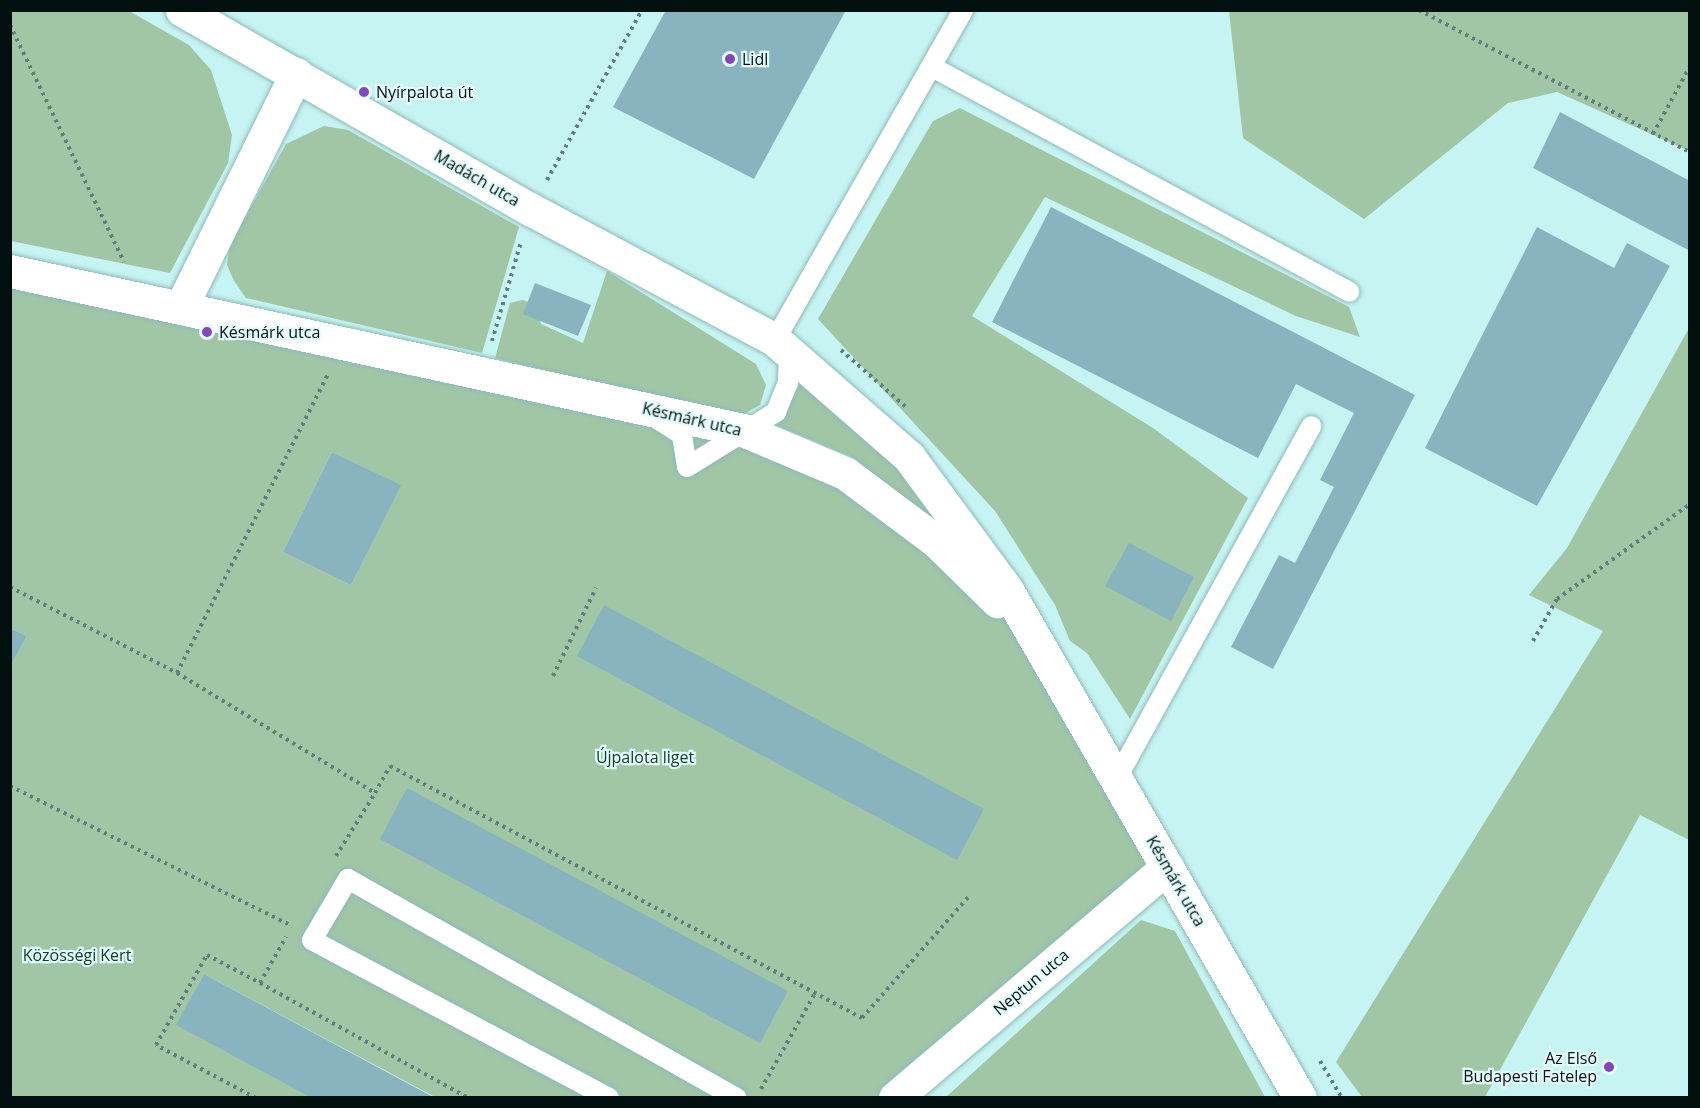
<!DOCTYPE html>
<html>
<head>
<meta charset="utf-8">
<style>
	body { margin:0 }
	#map { position:relative; width:1700px; height:1108px; overflow:hidden; background:#c6f4f2; font-family:"Open Sans",sans-serif }
	div>[style] { position:absolute }
	[style*='--x'] { left:calc(var(--x)*1px); top:calc(var(--y)*1px); width:calc(var(--w)*1px); rotate:calc(var(--a)*1deg) }
	.green>* { inset:0; background:#a0c6a6 }
	.building>* { inset:0; background:#89b3be }
	.path>* { height:4px; margin-top:-2px; transform-origin:0; background:repeating-linear-gradient(90deg,#617e7d 0 3px,transparent 0 7.5px) }
	.roads { filter:drop-shadow(0 0 2px #8dbab8) drop-shadow(0 0 2px #8dbab8) }
	.service>* { height:20px; margin:-10px; padding:0 10px; transform-origin:10px; border-radius:10px; background:#fff }
	.minor>* { height:33px; margin:-16.5px; padding:0 16.5px; transform-origin:16.5px; border-radius:16.5px; background:#fff }
	.tertiary>* { height:33px; margin:-16.5px; padding:0 16.5px; transform-origin:16.5px; border-radius:16.5px; background:#fff }
	.dots>* { width:16px; height:16px; translate:-50% -50%; box-sizing:border-box; border:3px solid #e2fdfc; border-radius:50% }
	span { translate:-50% -50%; white-space:nowrap; text-align:center; line-height:1.15; -webkit-text-stroke:4.5px #e2fdfc; paint-order:stroke }
	.poi-label { font-size:16px; color:#021010 }
	.left { translate:0 -50%; text-align:left }
	.right { translate:-100% -50%; text-align:right }
	.street-label { font-size:16px; color:#021010 }
	.park-label { font-size:16px; color:#0d421e }
	.frame { position:absolute; inset:0; border:12px solid #021010; pointer-events:none }
</style>
</head>
<body>
<div id="map">
	<div class="green">
		<i style="clip-path:polygon(10px 11px,129px 11px,189px 45px,211px 70px,232px 135px,228px 163px,170px 273px,11px 241px)"></i>
		<i style="clip-path:polygon(1229px 11px,1689px 11px,1689px 151px,1557px 92px,1508px 103px,1364px 219px,1243px 138px)"></i>
		<i style="clip-path:polygon(960px 108px,1349px 307px,1360px 337px,1296px 316px,1045px 197px,972px 316px,1153px 428px,1248px 498px,1130px 719px,1087px 653px,1070px 641px,1055px 605px,995px 511px,818px 319px,933px 121px)"></i>
		<i style="clip-path:polygon(324px 126px,348px 130px,519px 227px,482px 353px,246px 298px,234px 281px,227px 265px,230px 245px,286px 144px)"></i>
		<i style="clip-path:polygon(evenodd,11px 271px,354px 344px,845px 473px,991px 594px,1167px 867px,895px 1097px,435px 1097px,204px 974px,177px 1025px,312px 1097px,11px 1098px,10px 667px,27px 636px,10px 628px,11px 271px,332px 452px,400px 485px,351px 585px,283px 552px,332px 452px)"></i>
		<i style="clip-path:polygon(607px 271px,756px 364px,766px 385px,760px 405px,736px 418px,495px 358px,510px 303px,522px 300px,535px 304px,541px 324px,583px 343px)"></i>
		<i style="clip-path:polygon(1689px 328px,1689px 840px,1640px 815px,1485px 1097px,1362px 1097px,1336px 1062px,1603px 631px,1529px 595px,1567px 548px)"></i>
		<i style="clip-path:polygon(800px 384px,822px 397px,908px 478px,933px 513px,929px 517px,850px 456px,778px 426px)"></i>
		<i style="clip-path:polygon(1141px 920px,1175px 931px,1265px 1097px,946px 1097px)"></i>
	</div>
	<div class="building">
		<i style="clip-path:polygon(666px 10px,846px 10px,754px 179px,613px 107px)"></i>
		<i style="clip-path:polygon(1560px 112px,1690px 181px,1690px 251px,1533px 168px)"></i>
		<i style="clip-path:polygon(1051px 207px,1415px 395px,1273px 669px,1231px 647px,1279px 555px,1295px 563px,1334px 487px,1320px 480px,1354px 413px,1296px 384px,1258px 458px,992px 322px)"></i>
		<i style="clip-path:polygon(1537px 227px,1614px 268px,1627px 243px,1670px 266px,1537px 506px,1425px 448px)"></i>
		<i style="clip-path:polygon(535px 283px,591px 305px,578px 336px,523px 314px)"></i>
		<i style="clip-path:polygon(332px 452px,401px 485px,351px 585px,283px 552px)"></i>
		<i style="clip-path:polygon(1129px 543px,1194px 577px,1171px 621px,1105px 586px)"></i>
		<i style="clip-path:polygon(604px 605px,984px 809px,957px 860px,577px 656px)"></i>
		<i style="clip-path:polygon(10px 628px,27px 636px,10px 667px)"></i>
		<i style="clip-path:polygon(407px 788px,788px 991px,760px 1043px,380px 839px)"></i>
		<i style="clip-path:polygon(204px 974px,299px 1025px,435px 1098px,312px 1098px,176px 1025px)"></i>
	</div>
	<div class="path">
		<i style="--x:1419;--y:10;--w:306;--a:27.7"></i>
		<i style="--x:10;--y:25;--w:263;--a:64.3"></i>
		<i style="--x:1653;--y:134;--w:77;--a:-61.4"></i>
		<i style="--x:547;--y:180;--w:195;--a:-60.8"></i>
		<i style="--x:492;--y:341;--w:103;--a:-73.7"></i>
		<i style="--x:841;--y:350;--w:88;--a:41.3"></i>
		<i style="--x:10;--y:587;--w:188;--a:27.2"></i>
		<i style="--x:177;--y:673;--w:232;--a:31.2"></i>
		<i style="--x:375;--y:793;--w:31;--a:-61"></i>
		<i style="--x:390;--y:766;--w:535;--a:28.1"></i>
		<i style="--x:862;--y:1018;--w:164;--a:-48.7"></i>
		<i style="--x:1533;--y:641;--w:48;--a:-60.3"></i>
		<i style="--x:1557;--y:599;--w:163;--a:-35.5"></i>
		<i style="--x:177;--y:673;--w:335;--a:-63.2"></i>
		<i style="--x:553;--y:676;--w:98;--a:-64"></i>
		<i style="--x:10;--y:786;--w:315;--a:26.4"></i>
		<i style="--x:336;--y:856;--w:74;--a:-58.2"></i>
		<i style="--x:260;--y:983;--w:238;--a:28.9"></i>
		<i style="--x:1320;--y:1061;--w:43;--a:59.3"></i>
		<i style="--x:761;--y:1089;--w:110;--a:-60.6"></i>
		<i style="--x:256;--y:1098;--w:113;--a:-152.1"></i>
		<i style="--x:156;--y:1045;--w:103;--a:-60.5"></i>
		<i style="--x:207;--y:955;--w:60;--a:27.8"></i>
		<i style="--x:260;--y:983;--w:53;--a:-60.5"></i>
	</div>
	<div class="roads">
		<div class="service">
			<i style="--x:932;--y:67;--w:474;--a:28.3"></i>
			<i style="--x:775;--y:340;--w:380;--a:-60.3"></i>
			<i style="--x:659;--y:420;--w:27;--a:33"></i>
			<i style="--x:682;--y:435;--w:32;--a:81"></i>
			<i style="--x:687;--y:467;--w:105;--a:-31.7"></i>
			<i style="--x:776;--y:412;--w:31;--a:-68"></i>
			<i style="--x:788;--y:383;--w:31;--a:-88"></i>
			<i style="--x:1117;--y:778;--w:402;--a:-61.1"></i>
			<i style="--x:609;--y:1098;--w:336;--a:-152"></i>
			<i style="--x:312;--y:940;--w:71;--a:-59.5"></i>
			<i style="--x:348;--y:879;--w:446;--a:29.4"></i>
		</div>
		<div class="minor">
			<i style="--x:895;--y:1098;--w:357;--a:-40.3"></i>
		</div>
		<div class="tertiary">
			<i style="--x:182;--y:10;--w:401;--a:29.8"></i>
			<i style="--x:530;--y:209;--w:278;--a:28.1"></i>
			<i style="--x:775;--y:340;--w:178;--a:41.1"></i>
			<i style="--x:909;--y:457;--w:165;--a:53.6"></i>
			<i style="--x:1007;--y:590;--w:586;--a:60.02"></i>
			<i style="--x:10;--y:271;--w:750;--a:12.24"></i>
			<i style="--x:743;--y:430;--w:111;--a:22.9"></i>
			<i style="--x:845;--y:473;--w:114;--a:36.8"></i>
			<i style="--x:936;--y:541;--w:86;--a:44.5"></i>
			<i style="--x:181;--y:307;--w:260;--a:-63.7"></i>
		</div>
	</div>
	<div class="dots">
		<i style="left:730px;top:59px;background:#8346bc"></i>
		<i style="left:364px;top:92px;background:#8346bc"></i>
		<i style="left:207px;top:332px;background:#8346bc"></i>
		<i style="left:1609px;top:1067px;background:#8346bc"></i>
	</div>
	<div class="poi-label">
		<span class="left" style="left:742px;top:59px">Lidl</span>
		<span class="left" style="left:376px;top:92px">Nyírpalota út</span>
		<span class="left" style="left:219px;top:332px">Késmárk utca</span>
		<span class="right" style="left:1597px;top:1067px">Az Első<br>Budapesti Fatelep</span>
	</div>
	<div class="street-label">
		<span style="left:477px;top:178px;rotate:30deg">Madách utca</span>
		<span style="left:692px;top:419px;rotate:13deg">Késmárk utca</span>
		<span style="left:1176px;top:881px;rotate:60deg">Késmárk utca</span>
		<span style="left:1031px;top:982px;rotate:-40deg">Neptun utca</span>
	</div>
	<div class="park-label">
		<span style="left:645px;top:757px">Újpalota liget</span>
		<span style="left:77px;top:955px">Közösségi Kert</span>
	</div>
	<div class="frame"></div>
</div>
</body>
</html>
